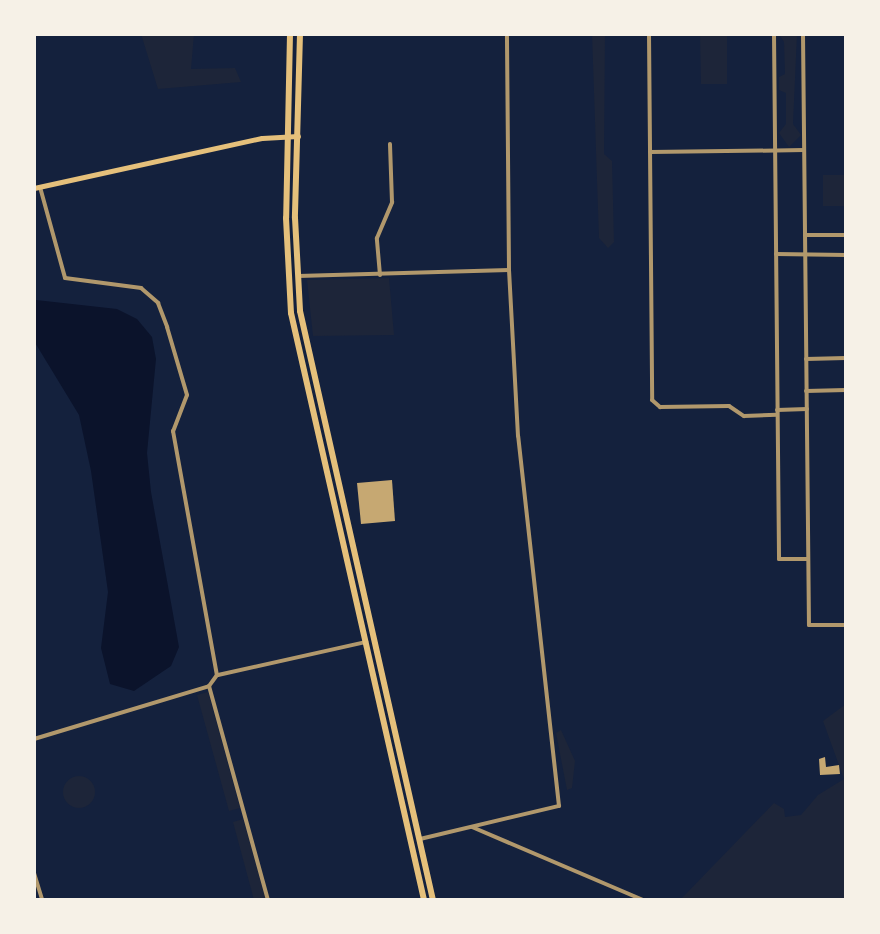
<!DOCTYPE html>
<html>
<head>
<meta charset="utf-8">
<style>
	body { margin:0 }
	#map { position:relative; width:880px; height:934px; overflow:hidden; background:#14213d; font-family:Lora,serif }
	div>[style] { position:absolute }
	[style*='--x'] { left:calc(var(--x)*1px); top:calc(var(--y)*1px); width:calc(var(--w)*1px); rotate:calc(var(--a)*1deg) }
	.green>* { inset:0; background:#1d2539 }
	.round { border-radius:50% }
	.water>* { inset:0; background:#0b132b }
	.building>* { inset:0; background:#c6a872 }
	.minor>* { height:4px; margin:-2px; padding:0 2px; transform-origin:2px; border-radius:2px; background:#b1986c }
	.secondary>* { height:5px; margin:-2.5px; padding:0 2.5px; transform-origin:2.5px; border-radius:2.5px; background:#e5c07b }
	.primary>* { height:6px; margin:-3px; padding:0 3px; transform-origin:3px; border-radius:3px; background:#e5c07b }
	span { translate:-50% -50%; white-space:nowrap; text-align:center; line-height:1.15; -webkit-text-stroke:7px #f6f1e7; paint-order:stroke }
	.frame { position:absolute; inset:0; border:36px solid #f6f1e7; pointer-events:none }
</style>
</head>
<body>
<div id="map">
	<div class="green">
		<i style="clip-path:polygon(141px 34px,194px 34px,191px 69px,235px 68px,241px 82px,158px 89px)"></i>
		<i style="clip-path:polygon(592px 34px,605px 34px,604px 154px,612px 161px,614px 242px,608px 248px,599px 238px)"></i>
		<i style="clip-path:polygon(700px 34px,727px 34px,727px 84px,701px 84px)"></i>
		<i style="clip-path:polygon(779px 34px,797px 34px,793px 124px,801px 135px,789px 147px,779px 133px,786px 124px,786px 93px,779px 90px,779px 77px,785px 74px,784px 42px)"></i>
		<i style="clip-path:polygon(823px 175px,846px 175px,846px 206px,823px 206px)"></i>
		<i style="clip-path:polygon(389px 278px,394px 335px,313px 336px,307px 280px)"></i>
		<i style="clip-path:polygon(208px 692px,240px 808px,229px 811px,197px 695px)"></i>
		<i style="clip-path:polygon(846px 704px,846px 900px,680px 900px,774px 803px,784px 809px,785px 817px,801px 815px,818px 795px,844px 779px,823px 721px)"></i>
		<i style="clip-path:polygon(561px 730px,575px 761px,572px 788px,567px 790px,556px 733px)"></i>
		<i class="round" style="left:63px;top:776px;width:32px;height:32px"></i>
		<i style="clip-path:polygon(243px 819px,266px 900px,254px 900px,233px 822px)"></i>
	</div>
	<div class="water">
		<i style="clip-path:polygon(36px 300px,117px 309px,137px 319px,152px 337px,156px 359px,147px 453px,151px 492px,179px 647px,171px 666px,134px 691px,110px 684px,101px 648px,108px 592px,91px 471px,79px 415px,34px 341px)"></i>
	</div>
	<div class="building">
		<i style="clip-path:polygon(392px 480px,395px 521px,361px 524px,357px 483px)"></i>
		<i style="clip-path:polygon(825px 757px,826px 767px,839px 765px,840px 774px,820px 775px,819px 759px)"></i>
	</div>
	<div class="minor">
		<i style="--x:649;--y:34;--w:366;--a:89.5"></i>
		<i style="--x:652;--y:400;--w:11;--a:41"></i>
		<i style="--x:660;--y:407;--w:69;--a:-0.8"></i>
		<i style="--x:729;--y:406;--w:18;--a:34"></i>
		<i style="--x:744;--y:416;--w:33;--a:-2"></i>
		<i style="--x:774;--y:34;--w:525;--a:89.45"></i>
		<i style="--x:779;--y:559;--w:28;--a:0"></i>
		<i style="--x:803;--y:34;--w:591;--a:89.42"></i>
		<i style="--x:809;--y:625;--w:37;--a:0"></i>
		<i style="--x:650;--y:152;--w:154;--a:-0.7"></i>
		<i style="--x:40;--y:187;--w:94;--a:74.6"></i>
		<i style="--x:65;--y:278;--w:77;--a:7.5"></i>
		<i style="--x:141;--y:288;--w:23;--a:41"></i>
		<i style="--x:158;--y:303;--w:26;--a:69"></i>
		<i style="--x:167;--y:327;--w:71;--a:73.6"></i>
		<i style="--x:187;--y:395;--w:39;--a:111"></i>
		<i style="--x:173;--y:431;--w:248;--a:79.8"></i>
		<i style="--x:217;--y:675;--w:14;--a:126"></i>
		<i style="--x:209;--y:686;--w:222;--a:74.6"></i>
		<i style="--x:805;--y:235;--w:41;--a:0"></i>
		<i style="--x:776;--y:254;--w:70;--a:0.8"></i>
		<i style="--x:380;--y:275;--w:37;--a:-95"></i>
		<i style="--x:377;--y:238;--w:39;--a:-67"></i>
		<i style="--x:392;--y:202;--w:58;--a:-92"></i>
		<i style="--x:298;--y:276;--w:211;--a:-1.6"></i>
		<i style="--x:806;--y:359;--w:40;--a:-1.4"></i>
		<i style="--x:806;--y:391;--w:40;--a:-1.4"></i>
		<i style="--x:777;--y:410;--w:30;--a:-2"></i>
		<i style="--x:218;--y:675;--w:152;--a:-12.6"></i>
		<i style="--x:34;--y:739;--w:183;--a:-16.8"></i>
		<i style="--x:472;--y:827;--w:186;--a:23.1"></i>
		<i style="--x:420;--y:839;--w:143;--a:-13.4"></i>
		<i style="--x:559;--y:806;--w:372;--a:-96.3"></i>
		<i style="--x:518;--y:436;--w:166;--a:-93.1"></i>
		<i style="--x:509;--y:270;--w:236;--a:-90.5"></i>
		<i style="--x:34;--y:873;--w:28;--a:73"></i>
	</div>
	<div class="secondary">
		<i style="--x:34;--y:188;--w:233;--a:-12.4"></i>
		<i style="--x:262;--y:138;--w:36;--a:-3"></i>
	</div>
	<div class="primary">
		<i style="--x:290;--y:34;--w:184;--a:91.2"></i>
		<i style="--x:286;--y:218;--w:95;--a:87"></i>
		<i style="--x:291;--y:313;--w:602;--a:77.23"></i>
		<i style="--x:300;--y:34;--w:184;--a:91.6"></i>
		<i style="--x:295;--y:218;--w:93;--a:86.9"></i>
		<i style="--x:300;--y:311;--w:604;--a:77.28"></i>
	</div>
	<div class="frame"></div>
</div>
</body>
</html>
